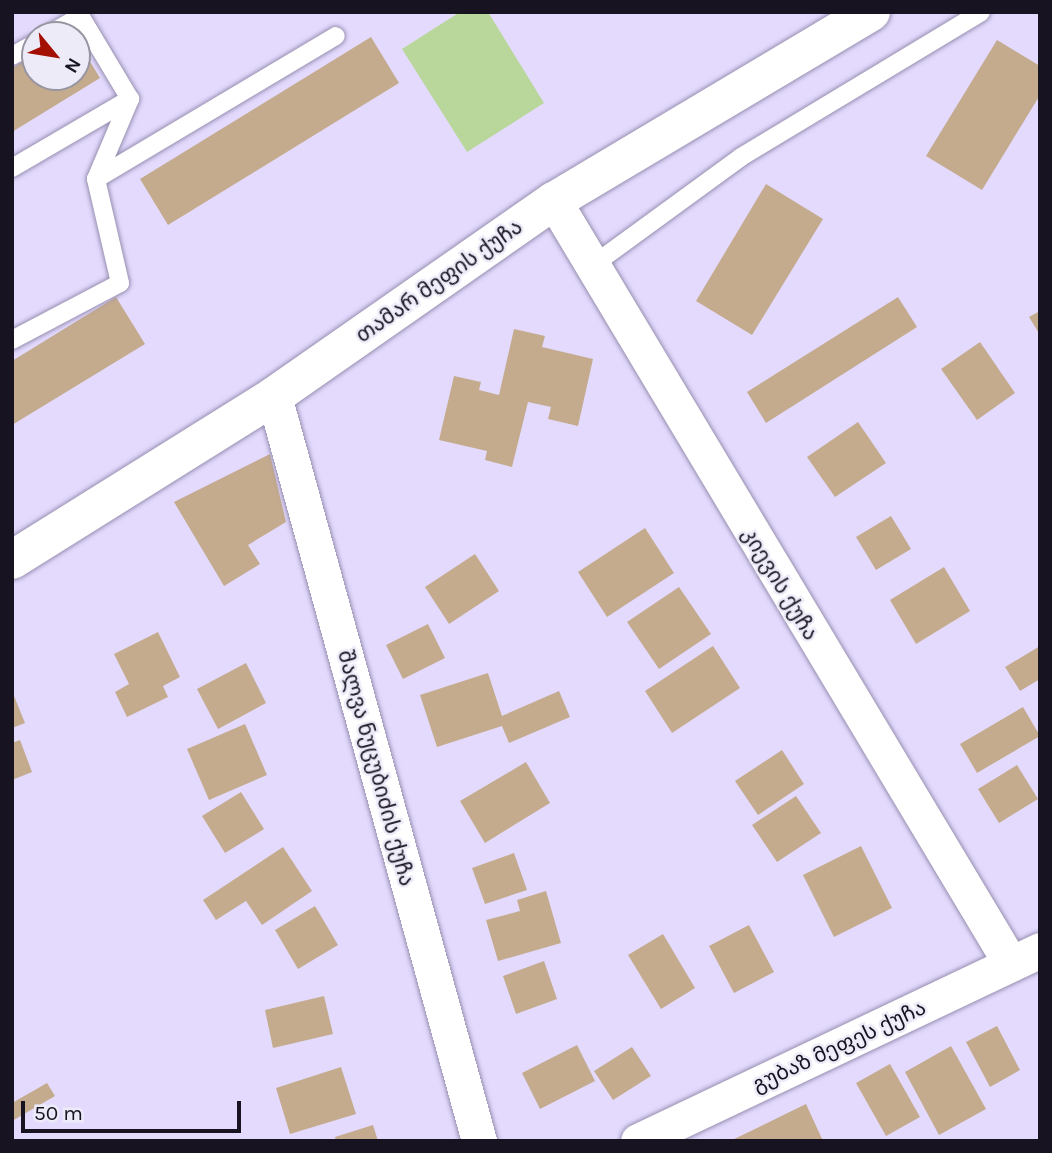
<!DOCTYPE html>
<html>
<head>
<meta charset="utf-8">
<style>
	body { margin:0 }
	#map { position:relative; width:1052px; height:1153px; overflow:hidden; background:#e3dafe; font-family:Karla,"Noto Sans Georgian",sans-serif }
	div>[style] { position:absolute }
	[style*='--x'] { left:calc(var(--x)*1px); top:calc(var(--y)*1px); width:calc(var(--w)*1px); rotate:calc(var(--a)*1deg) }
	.green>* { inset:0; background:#bad79b }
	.building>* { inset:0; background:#c4ab8e }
	.roads { filter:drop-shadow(0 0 2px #978fb0) drop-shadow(0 0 2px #978fb0) }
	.service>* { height:18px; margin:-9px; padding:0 9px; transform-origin:9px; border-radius:9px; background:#fff }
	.minor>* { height:35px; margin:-17.5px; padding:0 17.5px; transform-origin:17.5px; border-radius:17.5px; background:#fff }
	.tertiary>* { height:38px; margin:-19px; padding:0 19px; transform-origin:19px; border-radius:19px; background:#fff }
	span { translate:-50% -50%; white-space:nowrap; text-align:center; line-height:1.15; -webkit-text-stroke:5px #eeebf9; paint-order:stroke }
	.street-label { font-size:21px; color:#171320 }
	.frame { position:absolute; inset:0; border:14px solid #171320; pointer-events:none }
	.north { position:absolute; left:21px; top:21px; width:70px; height:70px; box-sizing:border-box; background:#eeebf9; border:2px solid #9895a2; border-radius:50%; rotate:120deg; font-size:19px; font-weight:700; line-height:28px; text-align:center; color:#171320 }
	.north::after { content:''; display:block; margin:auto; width:24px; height:32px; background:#a40f04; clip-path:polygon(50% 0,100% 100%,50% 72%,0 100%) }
	.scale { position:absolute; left:21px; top:1101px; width:220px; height:32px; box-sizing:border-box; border:4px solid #171320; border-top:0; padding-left:9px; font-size:21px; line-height:24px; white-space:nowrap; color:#171320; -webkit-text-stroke:5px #eeebf9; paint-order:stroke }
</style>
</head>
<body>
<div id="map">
	<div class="green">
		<i style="clip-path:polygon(460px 12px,488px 12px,544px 103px,467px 152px,402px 49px)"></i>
	</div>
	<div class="building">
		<i style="clip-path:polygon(371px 37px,399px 83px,168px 225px,140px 179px)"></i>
		<i style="clip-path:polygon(77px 40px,100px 78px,12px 132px,12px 68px,35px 54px,35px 77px,77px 77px)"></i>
		<i style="clip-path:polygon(997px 40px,1040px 66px,1040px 95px,982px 190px,926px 156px)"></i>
		<i style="clip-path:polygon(766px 184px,823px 219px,752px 335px,696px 301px)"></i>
		<i style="clip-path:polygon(116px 297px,145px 344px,12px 425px,12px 361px)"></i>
		<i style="clip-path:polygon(898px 297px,917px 327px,766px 423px,747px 392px)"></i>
		<i style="clip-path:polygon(1040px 311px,1040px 335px,1029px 317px)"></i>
		<i style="clip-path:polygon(514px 329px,545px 336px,542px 347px,593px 359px,578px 426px,548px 419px,551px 407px,528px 402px,512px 467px,485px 460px,487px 451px,439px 440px,454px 376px,481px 382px,479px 390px,499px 395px)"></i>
		<i style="clip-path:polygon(980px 342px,1015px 393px,977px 420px,941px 369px)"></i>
		<i style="clip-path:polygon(858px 422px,886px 463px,835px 497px,807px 457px)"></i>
		<i style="clip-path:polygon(270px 454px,286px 522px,248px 545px,260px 564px,224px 586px,174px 502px)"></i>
		<i style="clip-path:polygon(891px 516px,911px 549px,876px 570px,856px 537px)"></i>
		<i style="clip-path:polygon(645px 528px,674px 573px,607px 617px,578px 572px)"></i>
		<i style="clip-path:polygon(475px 554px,499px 591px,449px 624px,425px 587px)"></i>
		<i style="clip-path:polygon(944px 567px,970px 611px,916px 644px,890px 600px)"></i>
		<i style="clip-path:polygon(679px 587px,711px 634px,659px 669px,627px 622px)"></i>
		<i style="clip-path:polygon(428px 624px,445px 658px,403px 679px,386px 645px)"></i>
		<i style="clip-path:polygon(158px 632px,180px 677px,163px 686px,168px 697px,127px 717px,115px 692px,129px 684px,114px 654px)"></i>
		<i style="clip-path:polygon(713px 646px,740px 688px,672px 733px,645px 691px)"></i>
		<i style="clip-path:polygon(1040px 646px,1040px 679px,1020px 691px,1005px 667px)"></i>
		<i style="clip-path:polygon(246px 663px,266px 703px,218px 729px,197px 689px)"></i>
		<i style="clip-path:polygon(488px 673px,502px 716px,559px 691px,570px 717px,509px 743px,502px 726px,437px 747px,420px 695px)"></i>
		<i style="clip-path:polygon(12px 691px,25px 723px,12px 728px)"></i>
		<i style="clip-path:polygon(1023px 707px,1040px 736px,977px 773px,960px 744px)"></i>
		<i style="clip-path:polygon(245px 724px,267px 775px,209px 800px,187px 749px)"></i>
		<i style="clip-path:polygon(20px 740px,32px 772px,12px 780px,12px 743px)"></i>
		<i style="clip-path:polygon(782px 750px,804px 784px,758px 815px,735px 781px)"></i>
		<i style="clip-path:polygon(526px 762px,550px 803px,485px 843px,460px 801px)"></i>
		<i style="clip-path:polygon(1017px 765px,1038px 799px,999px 823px,978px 789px)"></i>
		<i style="clip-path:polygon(241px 792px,264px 829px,225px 853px,202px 816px)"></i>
		<i style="clip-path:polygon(796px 796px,821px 833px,777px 862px,752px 825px)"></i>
		<i style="clip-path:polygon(861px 846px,892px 908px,834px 937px,803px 875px)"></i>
		<i style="clip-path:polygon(283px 847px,312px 891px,262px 925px,246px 901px,216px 920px,203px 900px)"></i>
		<i style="clip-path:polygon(514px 853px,527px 890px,485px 904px,472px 868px)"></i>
		<i style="clip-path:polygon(546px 891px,561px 943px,498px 961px,486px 920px,520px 911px,517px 900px)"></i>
		<i style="clip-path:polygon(315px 906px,338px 945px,298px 969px,275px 930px)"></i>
		<i style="clip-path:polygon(749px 925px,774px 972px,734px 993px,709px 946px)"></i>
		<i style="clip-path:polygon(663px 934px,695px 988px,661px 1009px,628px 955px)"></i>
		<i style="clip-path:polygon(544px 961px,557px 999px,516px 1014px,503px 976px)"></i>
		<i style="clip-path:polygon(324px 996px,333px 1034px,273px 1048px,265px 1010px)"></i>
		<i style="clip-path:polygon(997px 1026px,1020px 1070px,990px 1087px,966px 1042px)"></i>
		<i style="clip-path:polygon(577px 1045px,595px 1081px,540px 1109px,522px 1073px)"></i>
		<i style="clip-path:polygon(951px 1046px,986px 1109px,939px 1135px,905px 1072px)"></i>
		<i style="clip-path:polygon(632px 1047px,651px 1076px,613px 1100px,594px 1071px)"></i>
		<i style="clip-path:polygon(890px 1064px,920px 1117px,886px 1136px,856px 1083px)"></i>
		<i style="clip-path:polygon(341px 1067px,356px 1114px,290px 1134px,276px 1088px)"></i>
		<i style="clip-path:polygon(47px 1083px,55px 1096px,12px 1121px,12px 1103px)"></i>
		<i style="clip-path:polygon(806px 1104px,823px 1141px,730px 1141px,755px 1129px)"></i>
		<i style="clip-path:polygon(373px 1125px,378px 1141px,336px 1141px,335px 1137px)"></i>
	</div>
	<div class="roads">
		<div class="service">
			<i style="--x:48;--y:35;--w:38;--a:-30"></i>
			<i style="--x:12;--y:56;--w:26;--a:-29"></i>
			<i style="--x:12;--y:168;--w:137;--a:-30.3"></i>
			<i style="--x:96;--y:179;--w:279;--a:-30.8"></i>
			<i style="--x:589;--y:268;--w:188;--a:-36.1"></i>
			<i style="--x:741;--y:157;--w:280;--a:-31.1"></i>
			<i style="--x:12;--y:340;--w:122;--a:-27.8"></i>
			<i style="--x:120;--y:283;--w:107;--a:-103"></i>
			<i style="--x:96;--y:179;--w:87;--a:-67"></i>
			<i style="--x:130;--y:99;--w:101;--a:-120.9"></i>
		</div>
		<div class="minor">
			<i style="--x:554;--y:201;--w:889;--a:59.08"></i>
			<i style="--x:274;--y:396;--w:773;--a:74.61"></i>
			<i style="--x:638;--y:1141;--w:445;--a:-25.4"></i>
		</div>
		<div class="tertiary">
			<i style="--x:12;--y:560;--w:309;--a:-32"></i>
			<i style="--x:274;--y:396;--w:341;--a:-34.9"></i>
			<i style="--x:554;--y:201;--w:369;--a:-30.8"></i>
		</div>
	</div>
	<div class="street-label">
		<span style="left:439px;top:281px;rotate:-35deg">თამარ მეფის ქუჩა</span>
		<span style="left:780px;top:584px;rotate:59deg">კიევის ქუჩა</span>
		<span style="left:376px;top:768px;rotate:75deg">შალვა ნუცუბიძის ქუჩა</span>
		<span style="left:839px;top:1046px;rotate:-25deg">გუბაზ მეფეს ქუჩა</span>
	</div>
	<div class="frame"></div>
	<div class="north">N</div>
	<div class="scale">50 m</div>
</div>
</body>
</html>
